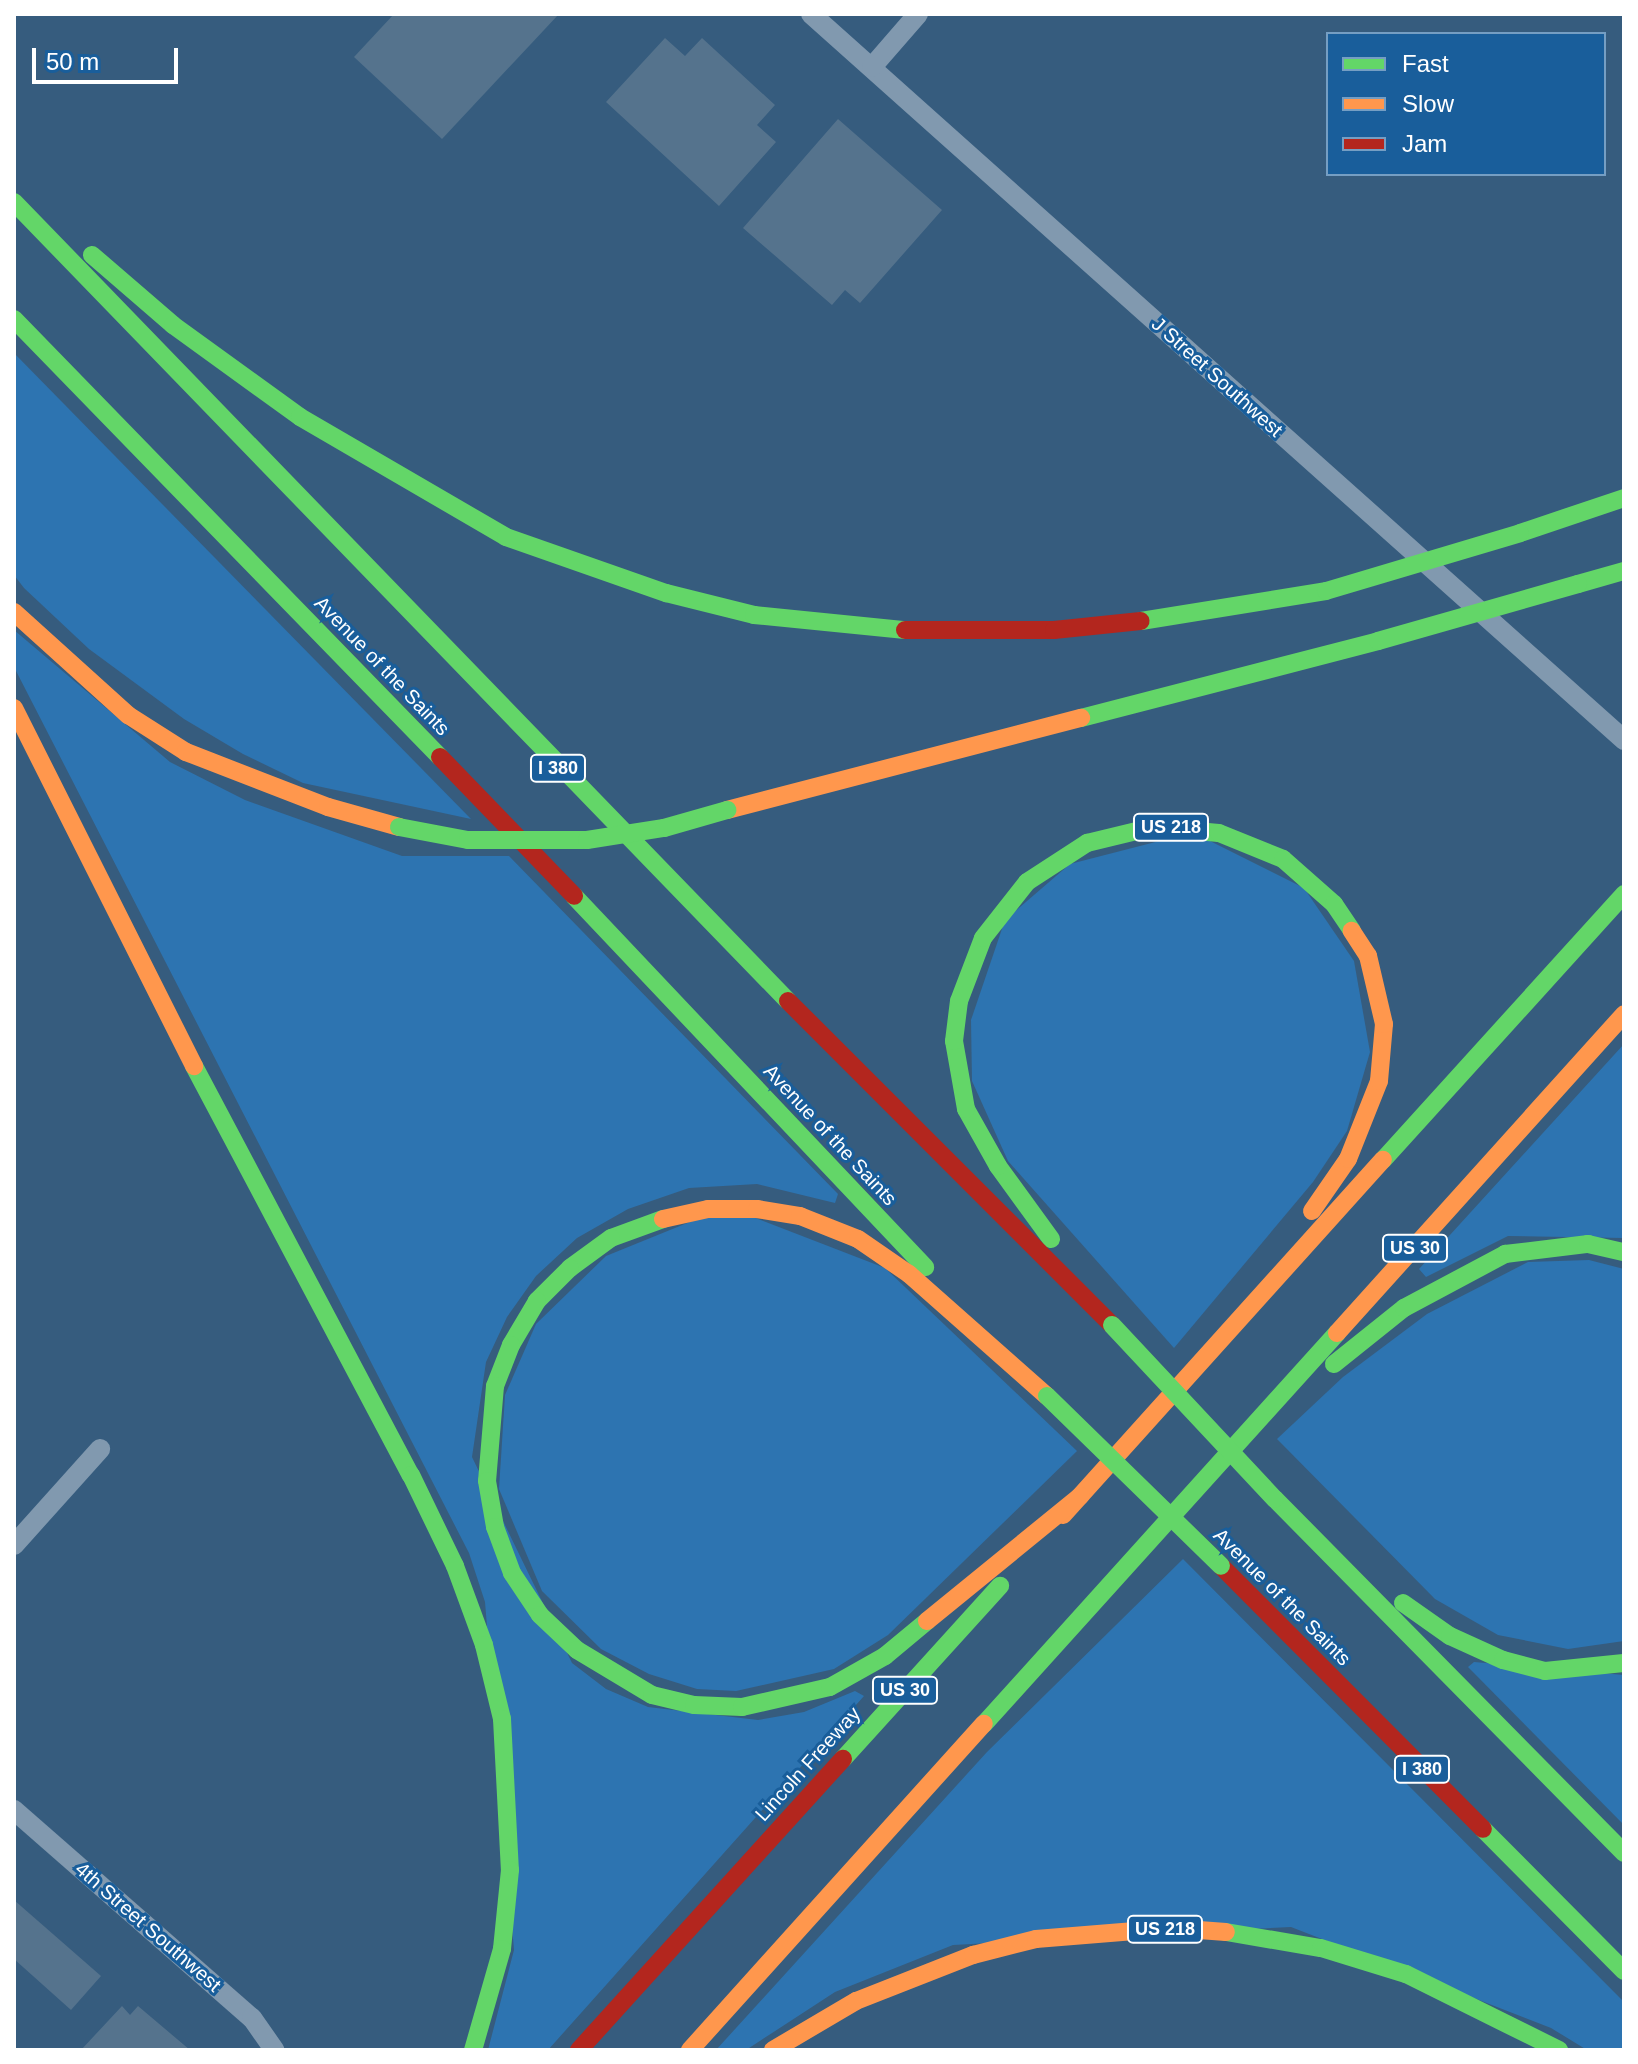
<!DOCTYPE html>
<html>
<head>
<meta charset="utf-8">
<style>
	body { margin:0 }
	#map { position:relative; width:1638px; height:2064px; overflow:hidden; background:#365c7e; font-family:Helvetica,sans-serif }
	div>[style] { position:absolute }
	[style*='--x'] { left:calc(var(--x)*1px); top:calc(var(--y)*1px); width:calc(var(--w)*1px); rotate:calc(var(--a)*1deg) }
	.green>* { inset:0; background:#2d74b1 }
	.building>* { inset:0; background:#55738d }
	.street>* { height:20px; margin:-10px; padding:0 10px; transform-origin:10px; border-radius:10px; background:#8199af }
	.fast>* { height:18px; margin:-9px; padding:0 9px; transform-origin:9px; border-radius:9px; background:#63d668 }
	.slow>* { height:18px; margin:-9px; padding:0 9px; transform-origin:9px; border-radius:9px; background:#ff974d }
	.jam>* { height:18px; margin:-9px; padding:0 9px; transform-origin:9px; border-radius:9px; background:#b3261e }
	.fast-bridge>* { height:18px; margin:-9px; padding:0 9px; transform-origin:9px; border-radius:9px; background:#63d668 }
	span { translate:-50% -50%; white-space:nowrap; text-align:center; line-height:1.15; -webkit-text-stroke:6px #195e9b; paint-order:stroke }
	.shield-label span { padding:2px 6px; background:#195e9b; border:2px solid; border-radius:6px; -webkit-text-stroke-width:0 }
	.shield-label { font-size:18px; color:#fff; font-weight:700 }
	.street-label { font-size:20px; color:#fff }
	.frame { position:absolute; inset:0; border:16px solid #fff; pointer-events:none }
	.legend { position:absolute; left:1326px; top:32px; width:280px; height:144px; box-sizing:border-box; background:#195e9b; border:2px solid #759ec3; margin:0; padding:10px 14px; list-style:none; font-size:24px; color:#fff }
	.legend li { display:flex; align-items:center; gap:16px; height:40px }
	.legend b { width:40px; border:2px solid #759ec3 }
	.scale { position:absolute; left:32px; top:48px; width:146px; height:36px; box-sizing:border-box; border:4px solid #fff; border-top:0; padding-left:10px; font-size:24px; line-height:28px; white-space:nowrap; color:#fff; -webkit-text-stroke:6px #195e9b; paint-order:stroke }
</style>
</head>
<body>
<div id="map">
	<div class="green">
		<i style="clip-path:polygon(14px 353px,471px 819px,303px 783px,243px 754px,184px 719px,89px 649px,24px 588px,14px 575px)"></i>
		<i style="clip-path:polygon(14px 630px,170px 762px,245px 800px,402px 856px,509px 856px,838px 1194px,835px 1203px,757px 1184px,689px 1188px,628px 1209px,577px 1238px,536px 1276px,507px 1317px,486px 1362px,472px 1457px,572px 1663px,606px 1689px,648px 1707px,758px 1720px,804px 1712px,855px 1691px,864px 1696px,548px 2050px,488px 2050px,514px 1950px,485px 1602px,469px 1553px,14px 667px)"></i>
		<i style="clip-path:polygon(1171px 838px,1206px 839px,1304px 888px,1354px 961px,1370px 1052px,1347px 1131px,1313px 1182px,1174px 1348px,1008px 1161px,972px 1081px,971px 1020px,1005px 920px,1070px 864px)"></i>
		<i style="clip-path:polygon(1624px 1044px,1624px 1238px,1508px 1236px,1426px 1277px,1419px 1269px)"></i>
		<i style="clip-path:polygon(702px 1217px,753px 1217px,885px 1268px,1077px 1451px,888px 1635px,834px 1669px,736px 1691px,697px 1689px,649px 1674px,601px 1649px,542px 1591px,499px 1489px,505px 1395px,536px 1324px,606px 1256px)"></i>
		<i style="clip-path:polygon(1589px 1260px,1624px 1269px,1624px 1641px,1568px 1649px,1498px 1635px,1435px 1599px,1277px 1439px,1343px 1377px,1427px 1314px,1528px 1262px)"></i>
		<i style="clip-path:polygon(1183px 1559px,1624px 2002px,1624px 2050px,1587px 2050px,1551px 2028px,1291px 1927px,953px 1945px,835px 1992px,746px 2050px,716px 2050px,987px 1752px)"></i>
		<i style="clip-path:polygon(1474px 1662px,1624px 1675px,1624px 1825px,1468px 1667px)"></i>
	</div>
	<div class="building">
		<i style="clip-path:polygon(394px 14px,559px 14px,442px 139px,354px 57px)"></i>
		<i style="clip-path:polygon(665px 38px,685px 56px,702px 38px,775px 105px,757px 125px,776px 142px,719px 206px,606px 102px)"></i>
		<i style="clip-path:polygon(838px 119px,942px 210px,860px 303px,845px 290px,832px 305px,743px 228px)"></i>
		<i style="clip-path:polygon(14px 1900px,101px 1976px,71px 2010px,14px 1959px)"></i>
		<i style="clip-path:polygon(122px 2006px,130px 2015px,138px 2006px,190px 2050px,81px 2050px)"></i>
	</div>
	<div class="street">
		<i style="--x:811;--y:14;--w:1090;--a:41.76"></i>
		<i style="--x:872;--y:67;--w:70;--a:-49"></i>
		<i style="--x:14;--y:1545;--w:129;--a:-48.1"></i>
		<i style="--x:14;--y:1810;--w:316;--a:41.2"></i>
		<i style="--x:252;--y:2018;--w:39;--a:55"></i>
	</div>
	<div class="fast">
		<i style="--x:14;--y:202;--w:1112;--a:45.91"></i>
		<i style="--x:92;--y:255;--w:107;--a:40.8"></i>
		<i style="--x:173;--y:325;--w:157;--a:35.9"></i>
		<i style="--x:300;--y:417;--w:238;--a:30.2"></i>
		<i style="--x:506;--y:537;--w:170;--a:19.3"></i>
		<i style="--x:666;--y:593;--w:91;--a:14"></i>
		<i style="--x:754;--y:615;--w:152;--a:5.7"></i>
		<i style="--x:14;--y:319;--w:611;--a:45.8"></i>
		<i style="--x:1520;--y:533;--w:110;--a:-18.6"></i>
		<i style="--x:1578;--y:584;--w:48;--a:-15.8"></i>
		<i style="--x:1141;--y:621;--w:187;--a:-9.2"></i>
		<i style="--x:1081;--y:718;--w:307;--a:-14.5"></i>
		<i style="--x:574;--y:896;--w:511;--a:46.59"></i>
		<i style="--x:194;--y:1066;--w:463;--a:62.1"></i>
		<i style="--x:411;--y:1475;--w:101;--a:64.2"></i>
		<i style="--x:455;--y:1566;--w:84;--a:69.8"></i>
		<i style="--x:484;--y:1645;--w:76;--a:76.3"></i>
		<i style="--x:502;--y:1719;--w:151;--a:87"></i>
		<i style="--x:510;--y:1870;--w:79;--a:95.8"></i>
		<i style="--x:502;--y:1949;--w:105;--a:106"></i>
		<i style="--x:1383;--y:1160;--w:359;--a:-47.8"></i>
		<i style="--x:663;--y:1219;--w:55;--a:159.9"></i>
		<i style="--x:611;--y:1238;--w:51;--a:143.8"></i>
		<i style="--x:570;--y:1268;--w:47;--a:135"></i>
		<i style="--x:537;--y:1301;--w:51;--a:120.6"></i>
		<i style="--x:511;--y:1345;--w:44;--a:111.3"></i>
		<i style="--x:495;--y:1386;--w:95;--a:94.8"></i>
		<i style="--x:487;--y:1481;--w:47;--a:80.1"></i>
		<i style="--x:495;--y:1527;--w:49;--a:69.7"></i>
		<i style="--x:512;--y:1573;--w:50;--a:56.3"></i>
		<i style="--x:540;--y:1615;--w:51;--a:43.4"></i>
		<i style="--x:577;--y:1650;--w:87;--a:31"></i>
		<i style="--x:652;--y:1695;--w:43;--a:13.4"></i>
		<i style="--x:694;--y:1705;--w:48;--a:2.4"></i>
		<i style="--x:742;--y:1707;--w:90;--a:-12.8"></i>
		<i style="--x:830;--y:1687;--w:63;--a:-29.4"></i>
		<i style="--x:885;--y:1656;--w:55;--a:-39.8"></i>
		<i style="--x:1051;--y:1239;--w:90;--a:-126"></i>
		<i style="--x:998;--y:1166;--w:65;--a:-119.3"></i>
		<i style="--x:966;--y:1109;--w:69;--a:-100"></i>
		<i style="--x:954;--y:1041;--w:40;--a:-82.9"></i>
		<i style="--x:959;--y:1001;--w:67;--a:-69.1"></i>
		<i style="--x:983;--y:938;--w:71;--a:-51.8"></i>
		<i style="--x:1027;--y:882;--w:72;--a:-33"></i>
		<i style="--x:1087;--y:843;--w:68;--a:-13.6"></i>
		<i style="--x:1153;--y:827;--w:66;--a:5.2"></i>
		<i style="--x:1219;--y:833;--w:69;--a:22.1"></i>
		<i style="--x:1283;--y:859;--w:68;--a:41.4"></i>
		<i style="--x:1334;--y:904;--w:32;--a:56"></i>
		<i style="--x:1334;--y:1364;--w:90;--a:-38.7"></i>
		<i style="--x:1404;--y:1308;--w:115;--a:-28.1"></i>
		<i style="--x:1505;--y:1254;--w:84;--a:-6.9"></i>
		<i style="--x:1588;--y:1244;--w:37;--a:13"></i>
		<i style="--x:1275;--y:1499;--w:497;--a:45.4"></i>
		<i style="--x:1403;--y:1603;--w:57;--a:35.1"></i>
		<i style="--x:1450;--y:1636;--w:58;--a:24.4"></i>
		<i style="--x:1503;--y:1660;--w:43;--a:14.7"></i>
		<i style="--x:1545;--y:1671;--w:79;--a:-5.8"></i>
		<i style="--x:984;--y:1724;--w:527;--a:-47.92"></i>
		<i style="--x:843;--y:1759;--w:234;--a:-47.8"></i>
		<i style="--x:1483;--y:1829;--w:200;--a:45.2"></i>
		<i style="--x:1226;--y:1932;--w:96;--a:9.6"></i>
		<i style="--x:1321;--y:1948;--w:89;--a:17"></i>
		<i style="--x:1406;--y:1974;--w:171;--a:26.4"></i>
	</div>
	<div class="slow">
		<i style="--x:14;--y:612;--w:154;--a:42.1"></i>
		<i style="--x:128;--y:715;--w:69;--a:32.5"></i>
		<i style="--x:186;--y:752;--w:152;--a:21.2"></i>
		<i style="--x:328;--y:807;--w:74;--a:15.7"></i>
		<i style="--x:14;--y:708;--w:401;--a:63.3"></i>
		<i style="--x:727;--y:810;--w:366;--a:-14.6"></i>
		<i style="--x:1312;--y:1211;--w:63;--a:-55.3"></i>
		<i style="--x:1348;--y:1159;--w:84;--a:-68.3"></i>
		<i style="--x:1379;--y:1081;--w:57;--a:-85"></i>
		<i style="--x:1384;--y:1024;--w:70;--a:-103.2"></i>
		<i style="--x:1368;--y:956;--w:30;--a:-123"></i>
		<i style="--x:663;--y:1219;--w:46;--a:-12.5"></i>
		<i style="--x:708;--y:1209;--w:49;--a:0"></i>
		<i style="--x:757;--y:1209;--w:44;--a:9.2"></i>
		<i style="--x:800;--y:1216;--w:62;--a:21.6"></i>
		<i style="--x:858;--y:1239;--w:62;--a:34.5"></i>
		<i style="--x:909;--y:1274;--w:184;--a:41.5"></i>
		<i style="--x:1337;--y:1333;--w:429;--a:-48"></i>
		<i style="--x:1063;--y:1515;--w:478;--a:-48"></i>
		<i style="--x:927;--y:1621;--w:198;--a:-39.2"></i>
		<i style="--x:690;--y:2050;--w:439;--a:-48"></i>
		<i style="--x:773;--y:2050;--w:96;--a:-30.6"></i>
		<i style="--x:856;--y:2001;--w:126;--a:-21.5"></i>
		<i style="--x:973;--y:1955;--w:65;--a:-14.3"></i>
		<i style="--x:1036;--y:1939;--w:136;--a:-4.6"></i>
		<i style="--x:1172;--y:1928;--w:54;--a:4.2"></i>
	</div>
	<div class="jam">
		<i style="--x:905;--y:630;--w:149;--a:0"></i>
		<i style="--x:1054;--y:630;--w:87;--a:-5.9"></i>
		<i style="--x:440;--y:757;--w:193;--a:46"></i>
		<i style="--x:788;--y:1001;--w:458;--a:45"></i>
		<i style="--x:1221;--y:1566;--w:371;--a:45.1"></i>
		<i style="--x:579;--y:2050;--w:393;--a:-47.8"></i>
	</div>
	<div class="fast-bridge">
		<i style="--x:1326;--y:591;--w:202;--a:-16.6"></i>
		<i style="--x:1378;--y:641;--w:208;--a:-15.9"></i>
		<i style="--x:399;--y:827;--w:70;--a:10.7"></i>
		<i style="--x:468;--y:840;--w:119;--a:0"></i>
		<i style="--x:587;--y:840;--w:78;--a:-8.9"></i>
		<i style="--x:664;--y:828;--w:66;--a:-15.9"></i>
		<i style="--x:1112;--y:1325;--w:238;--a:46.9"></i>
		<i style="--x:1047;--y:1396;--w:243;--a:44.3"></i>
	</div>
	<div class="shield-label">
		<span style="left:558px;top:768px">I 380</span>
		<span style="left:1171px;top:827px">US 218</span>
		<span style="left:1415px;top:1248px">US 30</span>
		<span style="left:905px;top:1690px">US 30</span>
		<span style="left:1422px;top:1769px">I 380</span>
		<span style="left:1165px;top:1929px">US 218</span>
	</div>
	<div class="street-label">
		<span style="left:1217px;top:377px;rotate:42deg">J Street Southwest</span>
		<span style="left:382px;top:666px;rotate:46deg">Avenue of the Saints</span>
		<span style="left:830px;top:1135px;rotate:47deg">Avenue of the Saints</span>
		<span style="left:1282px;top:1597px;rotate:45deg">Avenue of the Saints</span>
		<span style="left:808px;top:1764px;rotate:-48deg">Lincoln Freeway</span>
		<span style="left:148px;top:1927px;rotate:41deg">4th Street Southwest</span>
	</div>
	<div class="frame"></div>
	<ul class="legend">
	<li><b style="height:10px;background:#63d668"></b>Fast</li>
	<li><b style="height:10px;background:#ff974d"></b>Slow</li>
	<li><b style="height:10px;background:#b3261e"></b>Jam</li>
	</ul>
	<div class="scale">50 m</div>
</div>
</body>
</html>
